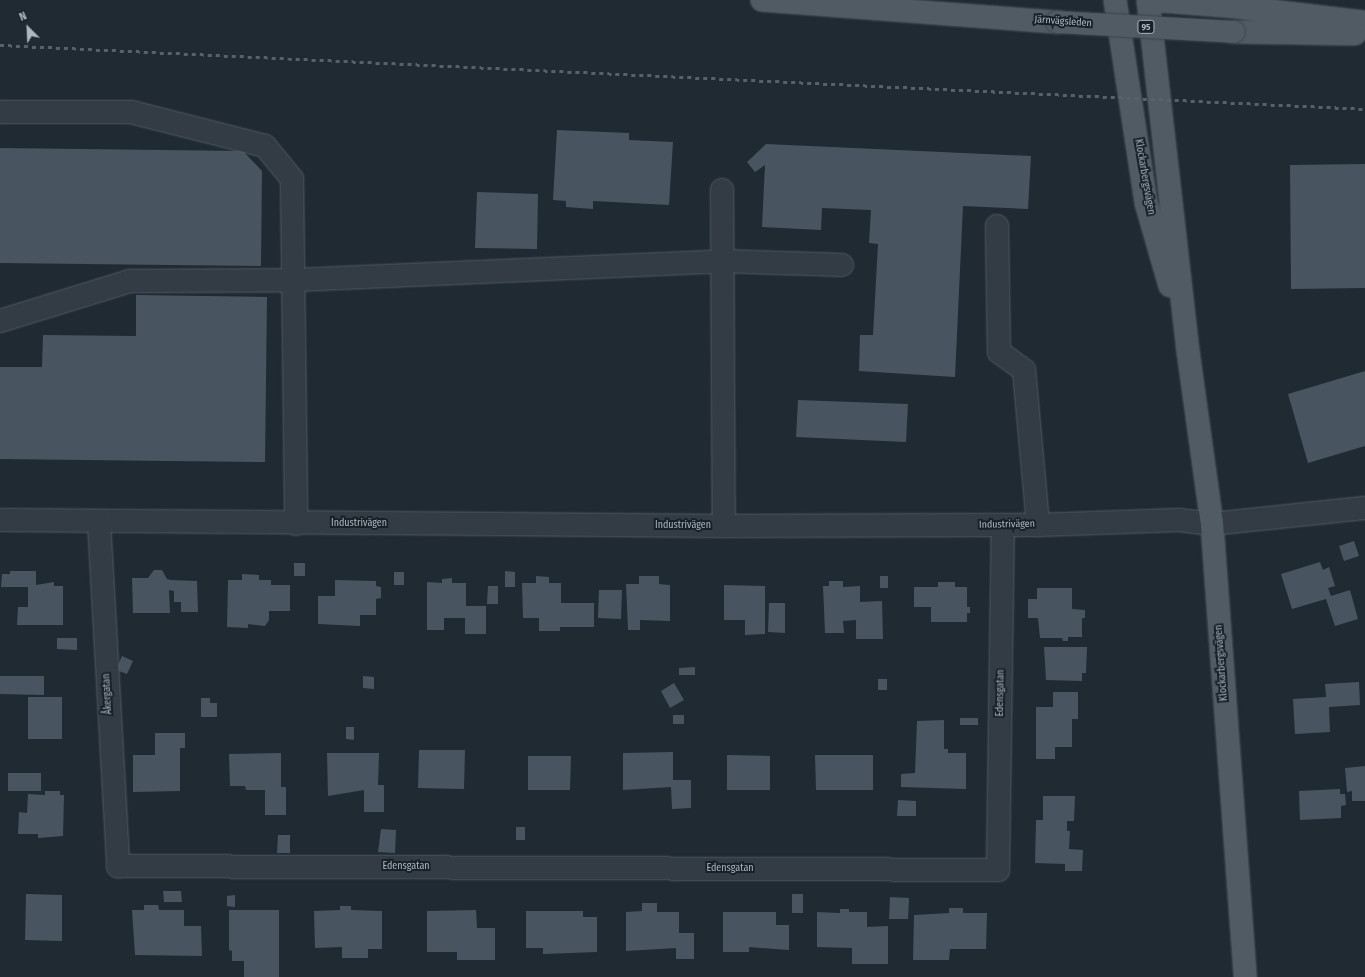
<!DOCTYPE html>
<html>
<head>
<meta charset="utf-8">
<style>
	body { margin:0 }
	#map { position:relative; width:1365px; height:977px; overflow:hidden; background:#1f2a33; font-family:"Fira Sans Condensed",sans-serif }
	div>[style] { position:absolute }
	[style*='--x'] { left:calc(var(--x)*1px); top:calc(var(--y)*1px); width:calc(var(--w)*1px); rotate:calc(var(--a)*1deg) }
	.building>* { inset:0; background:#485560 }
	.roads { filter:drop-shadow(0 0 1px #505a63) drop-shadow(0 0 1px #505a63) }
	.minor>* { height:22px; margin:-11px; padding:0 11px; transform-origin:11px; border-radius:11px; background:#333c44 }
	.major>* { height:22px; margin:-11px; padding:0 11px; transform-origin:11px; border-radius:11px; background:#505b64 }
	.rail>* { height:3px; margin-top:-1.5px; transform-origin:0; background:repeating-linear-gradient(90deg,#55616b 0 4px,transparent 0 8px) }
	.bridges { filter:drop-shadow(0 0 1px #3c454e) drop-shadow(0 0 1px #3c454e) }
	.major-bridge>* { height:22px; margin:-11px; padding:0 11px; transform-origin:11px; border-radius:11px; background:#505b64 }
	span { translate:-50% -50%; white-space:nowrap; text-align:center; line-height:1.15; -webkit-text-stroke:4px #182128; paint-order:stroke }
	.shield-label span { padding:1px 3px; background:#182128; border:1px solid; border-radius:3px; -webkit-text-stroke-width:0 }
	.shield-label { font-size:9px; color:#acb7c2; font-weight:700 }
	.street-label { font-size:10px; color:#acb7c2 }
	.north { position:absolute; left:8px; top:8px; width:40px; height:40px; -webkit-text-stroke:3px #182128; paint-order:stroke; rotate:336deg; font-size:11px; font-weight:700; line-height:16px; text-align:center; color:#acb7c2 }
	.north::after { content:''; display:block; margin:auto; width:14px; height:18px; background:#acb7c2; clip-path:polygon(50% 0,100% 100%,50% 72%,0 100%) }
</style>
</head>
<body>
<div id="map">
	<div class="building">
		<i style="clip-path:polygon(557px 130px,629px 133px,629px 140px,673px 142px,669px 205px,593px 201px,593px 209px,566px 207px,566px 201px,553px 200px)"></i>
		<i style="clip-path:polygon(766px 144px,1031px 156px,1028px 209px,963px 206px,955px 377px,859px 371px,860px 335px,873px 335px,878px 244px,869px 243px,871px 210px,822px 208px,821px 230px,762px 227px,765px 165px,755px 172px,747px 162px)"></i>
		<i style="clip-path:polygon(0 148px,243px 151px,262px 171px,261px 266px,0 263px)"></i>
		<i style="clip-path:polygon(1365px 164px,1365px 288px,1291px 289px,1290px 165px)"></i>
		<i style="clip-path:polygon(477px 192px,538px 194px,537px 249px,475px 248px)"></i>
		<i style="clip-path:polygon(136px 295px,267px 297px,265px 462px,0 459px,0 367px,42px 367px,43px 335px,136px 336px)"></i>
		<i style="clip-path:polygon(1365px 371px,1365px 446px,1308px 463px,1288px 394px)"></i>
		<i style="clip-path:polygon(798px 400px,908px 404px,906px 442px,796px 437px)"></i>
		<i style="clip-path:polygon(1354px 541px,1359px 556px,1344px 561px,1339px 546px)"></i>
		<i style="clip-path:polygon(1320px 562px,1323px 570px,1329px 567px,1335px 586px,1328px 588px,1331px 596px,1350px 590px,1358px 619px,1335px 626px,1326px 599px,1292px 609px,1281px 574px)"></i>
		<i style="clip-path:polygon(294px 563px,305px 563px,305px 576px,294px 576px)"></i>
		<i style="clip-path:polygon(154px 570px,162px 570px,167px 579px,171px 580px,197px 581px,198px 612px,181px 612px,181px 602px,174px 602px,174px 591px,169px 590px,170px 613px,133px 613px,132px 578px,148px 578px)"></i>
		<i style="clip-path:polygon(10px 571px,36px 571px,36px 585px,54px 582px,54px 586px,63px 586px,63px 625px,17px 625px,18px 607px,28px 607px,28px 587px,1px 587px,2px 574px,10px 574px)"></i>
		<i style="clip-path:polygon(505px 571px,515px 572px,515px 587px,505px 587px)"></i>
		<i style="clip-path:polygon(394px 572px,404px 572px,404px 585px,394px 585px)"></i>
		<i style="clip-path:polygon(242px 574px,259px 575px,259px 580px,271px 580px,271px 585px,290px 585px,290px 611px,269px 611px,269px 620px,265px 626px,248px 624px,248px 628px,227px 627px,228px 580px,242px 580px)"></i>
		<i style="clip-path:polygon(536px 576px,549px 577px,549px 583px,561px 583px,561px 603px,594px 603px,594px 627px,560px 627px,560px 631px,539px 631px,539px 618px,523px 618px,522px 583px,536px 583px)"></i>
		<i style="clip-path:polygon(639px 576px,659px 576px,659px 584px,670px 585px,670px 621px,640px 620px,640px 630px,628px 630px,626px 584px,639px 584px)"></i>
		<i style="clip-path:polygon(880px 576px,888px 576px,888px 588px,880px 588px)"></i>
		<i style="clip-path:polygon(452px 578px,452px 583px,466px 583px,466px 606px,486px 606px,486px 634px,465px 634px,465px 618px,444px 618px,444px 630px,427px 630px,427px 582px,442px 583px,442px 579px)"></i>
		<i style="clip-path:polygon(335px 580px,376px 581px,376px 586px,381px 587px,381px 598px,376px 599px,376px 615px,360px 615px,360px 626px,318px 624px,318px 596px,335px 596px)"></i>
		<i style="clip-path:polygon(829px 581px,843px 581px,843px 587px,860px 586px,860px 602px,882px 601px,883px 639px,856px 639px,856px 620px,843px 621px,844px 633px,825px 633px,823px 586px,829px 586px)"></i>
		<i style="clip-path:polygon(938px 582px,955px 582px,955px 587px,967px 587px,967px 607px,970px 607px,970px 613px,967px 613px,967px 622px,931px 622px,931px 607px,914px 607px,914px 587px,938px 587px)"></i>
		<i style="clip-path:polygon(724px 585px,765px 586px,765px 634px,745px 635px,745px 620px,724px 620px)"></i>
		<i style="clip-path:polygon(488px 586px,498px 586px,498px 604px,487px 604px)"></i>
		<i style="clip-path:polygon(1037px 588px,1072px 588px,1072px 609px,1085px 610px,1085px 618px,1082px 618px,1082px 637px,1068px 637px,1068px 641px,1063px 641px,1062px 638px,1040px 638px,1038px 618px,1028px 618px,1028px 599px,1037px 599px)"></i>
		<i style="clip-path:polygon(599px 590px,622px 590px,621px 619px,598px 618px)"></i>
		<i style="clip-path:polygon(769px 603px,785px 603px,785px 633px,768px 632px)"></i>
		<i style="clip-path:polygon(57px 638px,77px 638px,77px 650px,57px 649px)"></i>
		<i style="clip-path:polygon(1044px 647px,1087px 647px,1086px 673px,1082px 673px,1082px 681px,1046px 680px)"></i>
		<i style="clip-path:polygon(122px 656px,133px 661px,127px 674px,116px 670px)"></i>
		<i style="clip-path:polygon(695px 667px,695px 675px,679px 675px,679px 668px)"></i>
		<i style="clip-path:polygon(0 676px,44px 676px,44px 695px,0 694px)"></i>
		<i style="clip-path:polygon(363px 676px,374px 677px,374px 689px,363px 688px)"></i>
		<i style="clip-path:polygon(878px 679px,887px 679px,887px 690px,878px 690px)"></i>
		<i style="clip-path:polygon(1359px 682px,1360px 705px,1329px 707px,1330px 732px,1295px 734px,1293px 699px,1326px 697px,1325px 684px)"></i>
		<i style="clip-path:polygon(674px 683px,684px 700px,670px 708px,661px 691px)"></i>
		<i style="clip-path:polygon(1053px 692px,1078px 692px,1078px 719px,1072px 719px,1072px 747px,1055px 747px,1055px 759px,1036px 759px,1036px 707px,1053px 707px)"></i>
		<i style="clip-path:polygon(28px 697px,62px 697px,62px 739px,28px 739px)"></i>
		<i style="clip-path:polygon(201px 698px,210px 698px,210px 703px,217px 703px,217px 717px,201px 717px)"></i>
		<i style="clip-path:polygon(673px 715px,684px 715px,684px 724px,673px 724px)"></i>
		<i style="clip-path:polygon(960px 718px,978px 718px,978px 725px,960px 725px)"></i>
		<i style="clip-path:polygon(944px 720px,944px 749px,948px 749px,948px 753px,966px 753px,966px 789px,901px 787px,901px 774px,915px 773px,917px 721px)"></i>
		<i style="clip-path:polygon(346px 727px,354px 727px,354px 740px,346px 739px)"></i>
		<i style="clip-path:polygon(155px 733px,185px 733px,185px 748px,180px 748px,180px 791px,133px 792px,133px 755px,155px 755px)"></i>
		<i style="clip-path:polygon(419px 750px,465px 750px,464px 789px,418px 788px)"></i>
		<i style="clip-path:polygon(673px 752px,673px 780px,691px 780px,691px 808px,672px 809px,671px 787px,623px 790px,623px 753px)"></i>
		<i style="clip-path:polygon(281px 753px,281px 787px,286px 787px,286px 815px,265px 815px,265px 790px,246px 790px,245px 786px,230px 786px,229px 754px)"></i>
		<i style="clip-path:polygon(327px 753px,379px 753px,378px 785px,384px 785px,384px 812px,364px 812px,364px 790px,328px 796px)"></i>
		<i style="clip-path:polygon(727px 755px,770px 756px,770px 790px,727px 790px)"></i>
		<i style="clip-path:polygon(815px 755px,873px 755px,873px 790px,816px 790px)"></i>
		<i style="clip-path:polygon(528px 756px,571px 756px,570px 790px,528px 790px)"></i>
		<i style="clip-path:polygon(1365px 766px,1365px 801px,1352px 801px,1352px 791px,1347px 792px,1345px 768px)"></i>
		<i style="clip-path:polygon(8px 773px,41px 773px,41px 791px,8px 791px)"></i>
		<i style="clip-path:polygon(1340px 789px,1340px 794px,1345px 794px,1346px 805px,1341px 806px,1341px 818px,1300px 820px,1299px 791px)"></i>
		<i style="clip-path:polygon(45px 791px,60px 791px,60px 795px,64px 795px,63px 836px,38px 838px,38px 834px,18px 834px,19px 812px,27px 813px,28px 794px,45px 795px)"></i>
		<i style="clip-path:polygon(1043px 796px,1075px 796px,1074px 821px,1067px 821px,1067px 831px,1070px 831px,1069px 849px,1083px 850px,1082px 871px,1065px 871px,1065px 864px,1035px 863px,1036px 820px,1043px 820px)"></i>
		<i style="clip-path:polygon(898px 800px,916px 801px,916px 816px,897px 816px)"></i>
		<i style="clip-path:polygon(516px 827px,525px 827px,525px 840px,516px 840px)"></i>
		<i style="clip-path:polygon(381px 829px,396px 830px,395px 853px,378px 852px)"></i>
		<i style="clip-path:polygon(278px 835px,290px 835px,290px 853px,277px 853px)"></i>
		<i style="clip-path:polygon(163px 891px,181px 891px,182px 902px,164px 902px)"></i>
		<i style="clip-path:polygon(26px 894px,62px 895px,62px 941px,25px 940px)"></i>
		<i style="clip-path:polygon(792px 894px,803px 894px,803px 913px,792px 913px)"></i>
		<i style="clip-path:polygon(235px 895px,235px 907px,227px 906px,227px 896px)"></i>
		<i style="clip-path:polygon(890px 897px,909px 898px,908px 919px,889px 919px)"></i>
		<i style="clip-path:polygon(642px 903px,657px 903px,657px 912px,679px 912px,679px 933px,694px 933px,694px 959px,676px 959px,676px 948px,626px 951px,626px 912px,642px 911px)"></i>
		<i style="clip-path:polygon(144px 905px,158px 905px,159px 910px,184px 910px,184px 926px,201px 926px,202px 956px,135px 955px,132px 910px,144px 910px)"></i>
		<i style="clip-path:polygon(340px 906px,351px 906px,351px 910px,382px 911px,382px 949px,368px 949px,368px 958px,342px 958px,342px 947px,315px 948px,314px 911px,340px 910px)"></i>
		<i style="clip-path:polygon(949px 908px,963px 908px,963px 913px,987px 913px,986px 949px,950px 949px,949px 960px,913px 960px,914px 915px,949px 913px)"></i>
		<i style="clip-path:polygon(840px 909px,849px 909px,849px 912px,867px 912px,867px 927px,888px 926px,888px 964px,852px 964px,852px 948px,817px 947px,817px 912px,840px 913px)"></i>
		<i style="clip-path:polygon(229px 910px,279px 910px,279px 977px,244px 977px,244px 961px,232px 961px,232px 951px,229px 950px)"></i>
		<i style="clip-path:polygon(476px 910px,477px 928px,495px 928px,495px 960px,457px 960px,457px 952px,427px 952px,427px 911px)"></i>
		<i style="clip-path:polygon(526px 911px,583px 911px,583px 917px,597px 917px,597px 952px,543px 954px,543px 948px,526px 948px)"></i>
		<i style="clip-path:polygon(723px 912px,776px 912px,776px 925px,789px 925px,789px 950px,749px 947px,749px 952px,723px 952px)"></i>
	</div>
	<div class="roads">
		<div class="minor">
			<i style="--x:0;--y:112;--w:131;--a:0"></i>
			<i style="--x:131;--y:112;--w:138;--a:14.2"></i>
			<i style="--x:265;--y:146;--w:43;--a:50.7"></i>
			<i style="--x:292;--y:179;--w:345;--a:89.3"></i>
			<i style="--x:722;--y:190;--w:336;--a:89.7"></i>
			<i style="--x:997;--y:226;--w:126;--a:89.1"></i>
			<i style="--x:999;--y:352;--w:31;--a:36"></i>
			<i style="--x:1024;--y:370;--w:156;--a:84.8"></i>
			<i style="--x:0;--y:321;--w:136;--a:-17.1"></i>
			<i style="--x:130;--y:281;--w:165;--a:-0.3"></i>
			<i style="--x:295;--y:280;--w:427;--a:-2.5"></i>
			<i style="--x:722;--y:261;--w:120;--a:1.9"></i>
			<i style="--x:0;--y:520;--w:724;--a:0.47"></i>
			<i style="--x:724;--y:526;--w:314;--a:-0.2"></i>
			<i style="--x:1038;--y:525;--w:141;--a:-2"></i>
			<i style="--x:1179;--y:520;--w:33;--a:7"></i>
			<i style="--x:1212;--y:524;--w:154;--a:-6"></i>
			<i style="--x:99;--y:521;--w:346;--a:86.8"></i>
			<i style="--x:118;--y:866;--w:880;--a:0.26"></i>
			<i style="--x:998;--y:870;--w:345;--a:-89.2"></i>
		</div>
		<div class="major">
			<i style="--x:762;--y:0;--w:296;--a:4.3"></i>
			<i style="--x:1115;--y:0;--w:205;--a:81.3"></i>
			<i style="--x:1146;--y:203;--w:86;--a:73.9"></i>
			<i style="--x:1148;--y:0;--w:353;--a:83.5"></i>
			<i style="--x:1188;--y:351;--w:175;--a:82.1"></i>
			<i style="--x:1212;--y:524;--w:454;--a:85.8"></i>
			<i style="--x:1148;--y:0;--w:89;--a:4.5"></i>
			<i style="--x:1237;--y:7;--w:129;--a:6.7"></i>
			<i style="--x:1234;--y:32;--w:121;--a:0.9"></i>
		</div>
	</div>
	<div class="rail">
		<i style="--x:0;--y:45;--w:1366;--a:2.68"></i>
	</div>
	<div class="bridges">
		<div class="major-bridge">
			<i style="--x:1057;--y:22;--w:177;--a:3.2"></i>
		</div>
	</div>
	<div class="shield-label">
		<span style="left:1146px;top:27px">95</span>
	</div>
	<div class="street-label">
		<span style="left:1063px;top:22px;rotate:4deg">Järnvägsleden</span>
		<span style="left:1144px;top:177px;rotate:80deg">Klockarbergsvägen</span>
		<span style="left:359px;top:524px">Industrivägen</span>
		<span style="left:1007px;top:525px;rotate:-1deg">Industrivägen</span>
		<span style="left:683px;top:526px">Industrivägen</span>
		<span style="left:1222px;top:663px;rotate:-94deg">Klockarbergsvägen</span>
		<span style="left:1001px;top:693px;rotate:-89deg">Edensgatan</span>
		<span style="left:108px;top:694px;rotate:-93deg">Åkergatan</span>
		<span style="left:406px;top:867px">Edensgatan</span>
		<span style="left:730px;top:869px">Edensgatan</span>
	</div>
	<div class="north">N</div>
</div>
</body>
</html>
